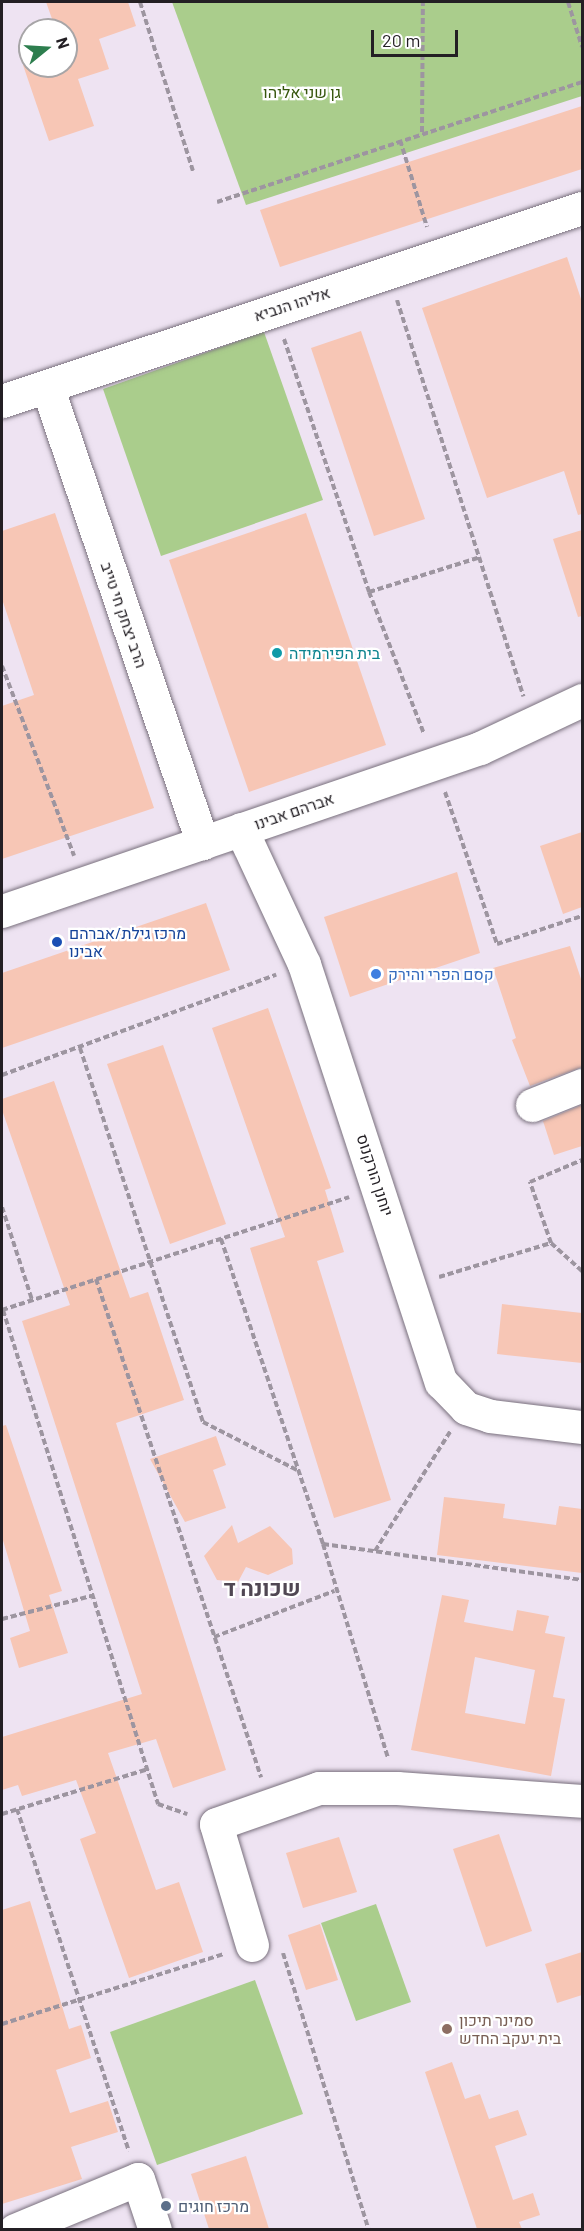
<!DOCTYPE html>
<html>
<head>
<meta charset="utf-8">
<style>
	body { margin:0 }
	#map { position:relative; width:584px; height:2231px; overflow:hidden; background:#eee3f2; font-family:Barlow,Heebo,sans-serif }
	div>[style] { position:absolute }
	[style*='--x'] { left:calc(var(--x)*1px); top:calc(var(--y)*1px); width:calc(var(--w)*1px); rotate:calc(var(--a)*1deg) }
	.green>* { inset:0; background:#aacd8c }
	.building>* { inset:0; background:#f7c6b5 }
	.path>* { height:4px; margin-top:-2px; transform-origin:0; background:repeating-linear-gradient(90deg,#9d95a0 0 6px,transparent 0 9px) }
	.roads { filter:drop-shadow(0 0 2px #79707d) drop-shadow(0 0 2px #79707d) }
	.minor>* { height:33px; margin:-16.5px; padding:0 16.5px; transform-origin:16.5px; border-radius:16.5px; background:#fff }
	.dots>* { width:16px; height:16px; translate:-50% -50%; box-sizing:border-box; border:3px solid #fff; border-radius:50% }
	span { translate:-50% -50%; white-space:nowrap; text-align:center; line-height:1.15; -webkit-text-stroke:4.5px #fff; paint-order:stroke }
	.park-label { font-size:16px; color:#36560d }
	.street-label { font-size:16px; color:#231f24 }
	.culture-label { font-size:16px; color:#0d838f }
	.left { translate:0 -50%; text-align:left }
	.transit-label { font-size:16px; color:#164399 }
	.shop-label { font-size:16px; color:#366cbe }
	.education-label { font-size:16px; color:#785e54 }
	.service-label { font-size:16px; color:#4e5e75 }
	.district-label { font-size:22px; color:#504753; font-weight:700 }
	.frame { position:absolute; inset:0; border:3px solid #231f24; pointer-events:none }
	.north { position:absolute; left:18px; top:18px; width:60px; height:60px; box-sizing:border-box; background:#fff; border:2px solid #a7a5a7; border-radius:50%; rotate:72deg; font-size:16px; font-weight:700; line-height:24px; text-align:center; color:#231f24 }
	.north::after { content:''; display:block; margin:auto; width:21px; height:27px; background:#2d7e4e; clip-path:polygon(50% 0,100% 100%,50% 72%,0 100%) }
	.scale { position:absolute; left:371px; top:30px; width:87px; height:27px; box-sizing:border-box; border:3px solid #231f24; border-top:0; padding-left:8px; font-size:18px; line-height:21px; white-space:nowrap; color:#231f24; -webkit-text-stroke:4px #fff; paint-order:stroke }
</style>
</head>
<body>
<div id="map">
	<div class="green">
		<i style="clip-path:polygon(172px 2px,582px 2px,582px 96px,246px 205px)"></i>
		<i style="clip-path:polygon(264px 332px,323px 500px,161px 556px,103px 389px)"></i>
		<i style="clip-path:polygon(376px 1904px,411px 2002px,356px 2021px,321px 1923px)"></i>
		<i style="clip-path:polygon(255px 1980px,303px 2114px,157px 2165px,110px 2032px)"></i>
	</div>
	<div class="building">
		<i style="clip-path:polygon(46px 2px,128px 2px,136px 26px,99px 39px,109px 69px,78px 79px,94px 126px,49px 141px,23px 65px,66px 66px,66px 30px,56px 30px)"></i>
		<i style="clip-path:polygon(582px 106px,582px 169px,280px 267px,260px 210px)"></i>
		<i style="clip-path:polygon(567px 257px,582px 302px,582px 514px,578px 515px,564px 471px,487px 498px,422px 308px)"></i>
		<i style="clip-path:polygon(361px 331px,425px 519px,374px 536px,311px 348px)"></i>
		<i style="clip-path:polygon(55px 513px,154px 808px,2px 859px,2px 706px,34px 695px,2px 599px,2px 531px)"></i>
		<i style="clip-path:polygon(306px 513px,386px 745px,249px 792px,169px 560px)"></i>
		<i style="clip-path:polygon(582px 530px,582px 616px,578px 617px,553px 539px)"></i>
		<i style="clip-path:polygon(582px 832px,582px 907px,563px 914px,540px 846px)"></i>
		<i style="clip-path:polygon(457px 872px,480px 953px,350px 997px,324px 917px)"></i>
		<i style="clip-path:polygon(206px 903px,230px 970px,2px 1048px,2px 973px)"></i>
		<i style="clip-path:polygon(570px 946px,582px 982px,582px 1067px,530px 1086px,512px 1040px,516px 1038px,493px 968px)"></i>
		<i style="clip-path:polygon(268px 1008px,331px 1188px,325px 1190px,344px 1252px,317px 1261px,391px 1500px,334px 1518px,250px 1248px,285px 1237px,212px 1028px)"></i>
		<i style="clip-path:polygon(163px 1045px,226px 1224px,170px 1244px,107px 1064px)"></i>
		<i style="clip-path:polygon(54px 1081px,130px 1298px,148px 1292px,184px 1400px,116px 1423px,226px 1770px,173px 1788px,156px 1739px,108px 1753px,156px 1890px,179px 1882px,203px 1952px,129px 1978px,80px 1839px,96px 1833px,76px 1780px,22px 1796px,18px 1785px,2px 1790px,2px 1737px,142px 1694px,22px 1321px,70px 1305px,2px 1110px,2px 1099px)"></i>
		<i style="clip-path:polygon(582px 1105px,582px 1146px,554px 1155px,543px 1121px)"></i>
		<i style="clip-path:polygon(502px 1304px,582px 1313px,582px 1363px,497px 1354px)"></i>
		<i style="clip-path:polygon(6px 1425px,62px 1591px,49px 1595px,68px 1653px,19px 1668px,10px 1638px,30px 1631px,2px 1537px,2px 1426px)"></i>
		<i style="clip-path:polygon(216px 1436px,226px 1465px,213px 1470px,226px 1508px,185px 1522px,150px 1459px)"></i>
		<i style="clip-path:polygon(444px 1497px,505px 1504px,503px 1518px,556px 1525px,559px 1506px,582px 1509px,582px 1573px,437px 1555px)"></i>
		<i style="clip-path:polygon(232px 1525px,238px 1543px,270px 1526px,292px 1549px,293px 1564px,268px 1575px,246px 1567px,238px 1582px,217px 1580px,204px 1556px)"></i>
		<i style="clip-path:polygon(evenodd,442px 1595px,469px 1600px,464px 1622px,513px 1631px,517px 1610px,549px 1616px,545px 1633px,565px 1637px,553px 1697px,565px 1699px,551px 1776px,411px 1750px,442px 1595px,475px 1657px,535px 1670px,525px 1724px,465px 1713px,475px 1657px)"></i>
		<i style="clip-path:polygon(499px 1834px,532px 1931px,486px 1947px,453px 1849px)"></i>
		<i style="clip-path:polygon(339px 1837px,357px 1892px,303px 1908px,286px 1853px)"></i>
		<i style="clip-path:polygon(30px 1901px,69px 2029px,81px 2025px,91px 2058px,56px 2070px,70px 2113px,108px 2101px,118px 2132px,71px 2147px,82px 2179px,2px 2204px,2px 1910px)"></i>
		<i style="clip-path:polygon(320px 1924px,338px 1980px,306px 1990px,288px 1935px)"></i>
		<i style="clip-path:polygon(582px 1952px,582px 1995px,557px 2003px,545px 1964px)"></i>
		<i style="clip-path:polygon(452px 2062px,465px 2099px,480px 2094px,489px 2119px,518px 2110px,527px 2135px,495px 2146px,513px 2200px,533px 2193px,540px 2215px,519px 2222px,522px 2229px,477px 2229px,425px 2072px)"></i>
		<i style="clip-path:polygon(246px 2156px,269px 2229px,209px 2229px,191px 2174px)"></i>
	</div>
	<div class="path">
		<i style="--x:140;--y:2;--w:177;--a:72.6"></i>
		<i style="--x:568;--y:2;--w:47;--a:72.7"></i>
		<i style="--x:422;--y:132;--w:130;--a:-89.6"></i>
		<i style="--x:400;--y:140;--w:91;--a:72.8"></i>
		<i style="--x:217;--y:202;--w:384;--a:-18.2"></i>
		<i style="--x:397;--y:300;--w:416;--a:72.3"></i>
		<i style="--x:284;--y:339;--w:267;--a:71.4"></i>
		<i style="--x:369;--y:592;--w:152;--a:68.8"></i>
		<i style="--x:369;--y:592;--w:117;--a:-17.4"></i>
		<i style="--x:2;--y:666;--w:203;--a:69.2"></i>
		<i style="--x:445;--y:792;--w:161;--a:71.1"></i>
		<i style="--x:497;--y:944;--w:89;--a:-18.2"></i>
		<i style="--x:80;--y:1048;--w:394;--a:71.8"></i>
		<i style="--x:203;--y:1422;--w:106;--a:27.1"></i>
		<i style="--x:2;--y:1075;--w:292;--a:-20.1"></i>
		<i style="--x:2;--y:1207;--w:98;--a:72.1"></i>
		<i style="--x:221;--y:1239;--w:322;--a:71.5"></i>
		<i style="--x:323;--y:1544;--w:224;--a:73.1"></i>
		<i style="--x:551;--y:1243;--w:65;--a:-109"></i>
		<i style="--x:530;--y:1182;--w:56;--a:-22.9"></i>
		<i style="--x:439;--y:1277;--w:117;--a:-16.9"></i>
		<i style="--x:551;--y:1243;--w:42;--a:42.1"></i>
		<i style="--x:96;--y:1279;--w:525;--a:71.67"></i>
		<i style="--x:2;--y:1310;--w:365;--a:-18"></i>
		<i style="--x:3;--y:1310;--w:518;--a:72.58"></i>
		<i style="--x:158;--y:1804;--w:31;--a:19"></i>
		<i style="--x:323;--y:1544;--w:261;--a:7.9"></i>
		<i style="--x:375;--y:1551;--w:141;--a:-57.8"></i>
		<i style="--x:2;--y:1619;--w:92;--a:-14.5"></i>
		<i style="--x:214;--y:1637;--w:129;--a:-21"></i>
		<i style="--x:17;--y:1809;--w:360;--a:71.9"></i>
		<i style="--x:2;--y:1814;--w:153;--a:-17.1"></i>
		<i style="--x:283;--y:1953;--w:290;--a:72.8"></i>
		<i style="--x:2;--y:2024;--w:233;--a:-17.5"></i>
	</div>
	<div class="roads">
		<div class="minor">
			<i style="--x:47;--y:386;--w:483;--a:71.2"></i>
			<i style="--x:2;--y:401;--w:611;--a:-18.41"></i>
			<i style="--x:241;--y:829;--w:149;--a:65"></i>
			<i style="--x:304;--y:964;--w:440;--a:71.9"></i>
			<i style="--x:441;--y:1382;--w:36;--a:46"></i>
			<i style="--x:466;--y:1408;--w:25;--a:18"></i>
			<i style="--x:490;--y:1416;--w:93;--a:6.8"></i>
			<i style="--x:2;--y:911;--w:505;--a:-18.83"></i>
			<i style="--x:480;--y:748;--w:113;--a:-25.2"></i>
			<i style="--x:532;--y:1105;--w:54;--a:-21.8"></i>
			<i style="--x:252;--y:1945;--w:126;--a:-106.6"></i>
			<i style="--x:216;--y:1824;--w:109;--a:-19.3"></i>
			<i style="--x:319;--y:1788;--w:78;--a:0"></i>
			<i style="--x:397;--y:1788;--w:185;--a:4"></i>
			<i style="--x:15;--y:2230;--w:133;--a:-22.5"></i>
			<i style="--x:138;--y:2179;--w:54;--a:71.6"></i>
		</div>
	</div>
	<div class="dots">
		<i style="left:277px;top:653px;background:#0f9aa8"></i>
		<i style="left:57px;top:942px;background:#1a4fb4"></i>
		<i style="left:376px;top:974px;background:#3f7fe0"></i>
		<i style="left:447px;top:2029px;background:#8d6e63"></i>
		<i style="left:166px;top:2206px;background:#5c6f8a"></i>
	</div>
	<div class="park-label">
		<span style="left:302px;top:92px">גן שני אליהו</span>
	</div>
	<div class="street-label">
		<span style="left:292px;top:304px;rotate:-18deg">אליהו הנביא</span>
		<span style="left:124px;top:615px;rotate:71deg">הרב יצחק חי טייב</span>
		<span style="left:294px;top:811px;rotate:-19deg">אברהם אבינו</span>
		<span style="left:375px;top:1175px;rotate:72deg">יוחנן הורקנוס</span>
	</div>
	<div class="culture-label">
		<span class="left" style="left:289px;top:653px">בית הפירמידה</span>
	</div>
	<div class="transit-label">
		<span class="left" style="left:69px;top:942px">מרכז גילת/אברהם<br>אבינו</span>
	</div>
	<div class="shop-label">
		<span class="left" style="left:388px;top:974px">קסם הפרי והירק</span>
	</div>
	<div class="education-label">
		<span class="left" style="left:459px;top:2029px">סמינר תיכון<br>בית יעקב החדש</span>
	</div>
	<div class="service-label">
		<span class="left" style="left:178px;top:2206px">מרכז חוגים</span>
	</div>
	<div class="district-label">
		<span style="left:262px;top:1588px">שכונה ד</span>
	</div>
	<div class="frame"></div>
	<div class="north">N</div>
	<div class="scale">20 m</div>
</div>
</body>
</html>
